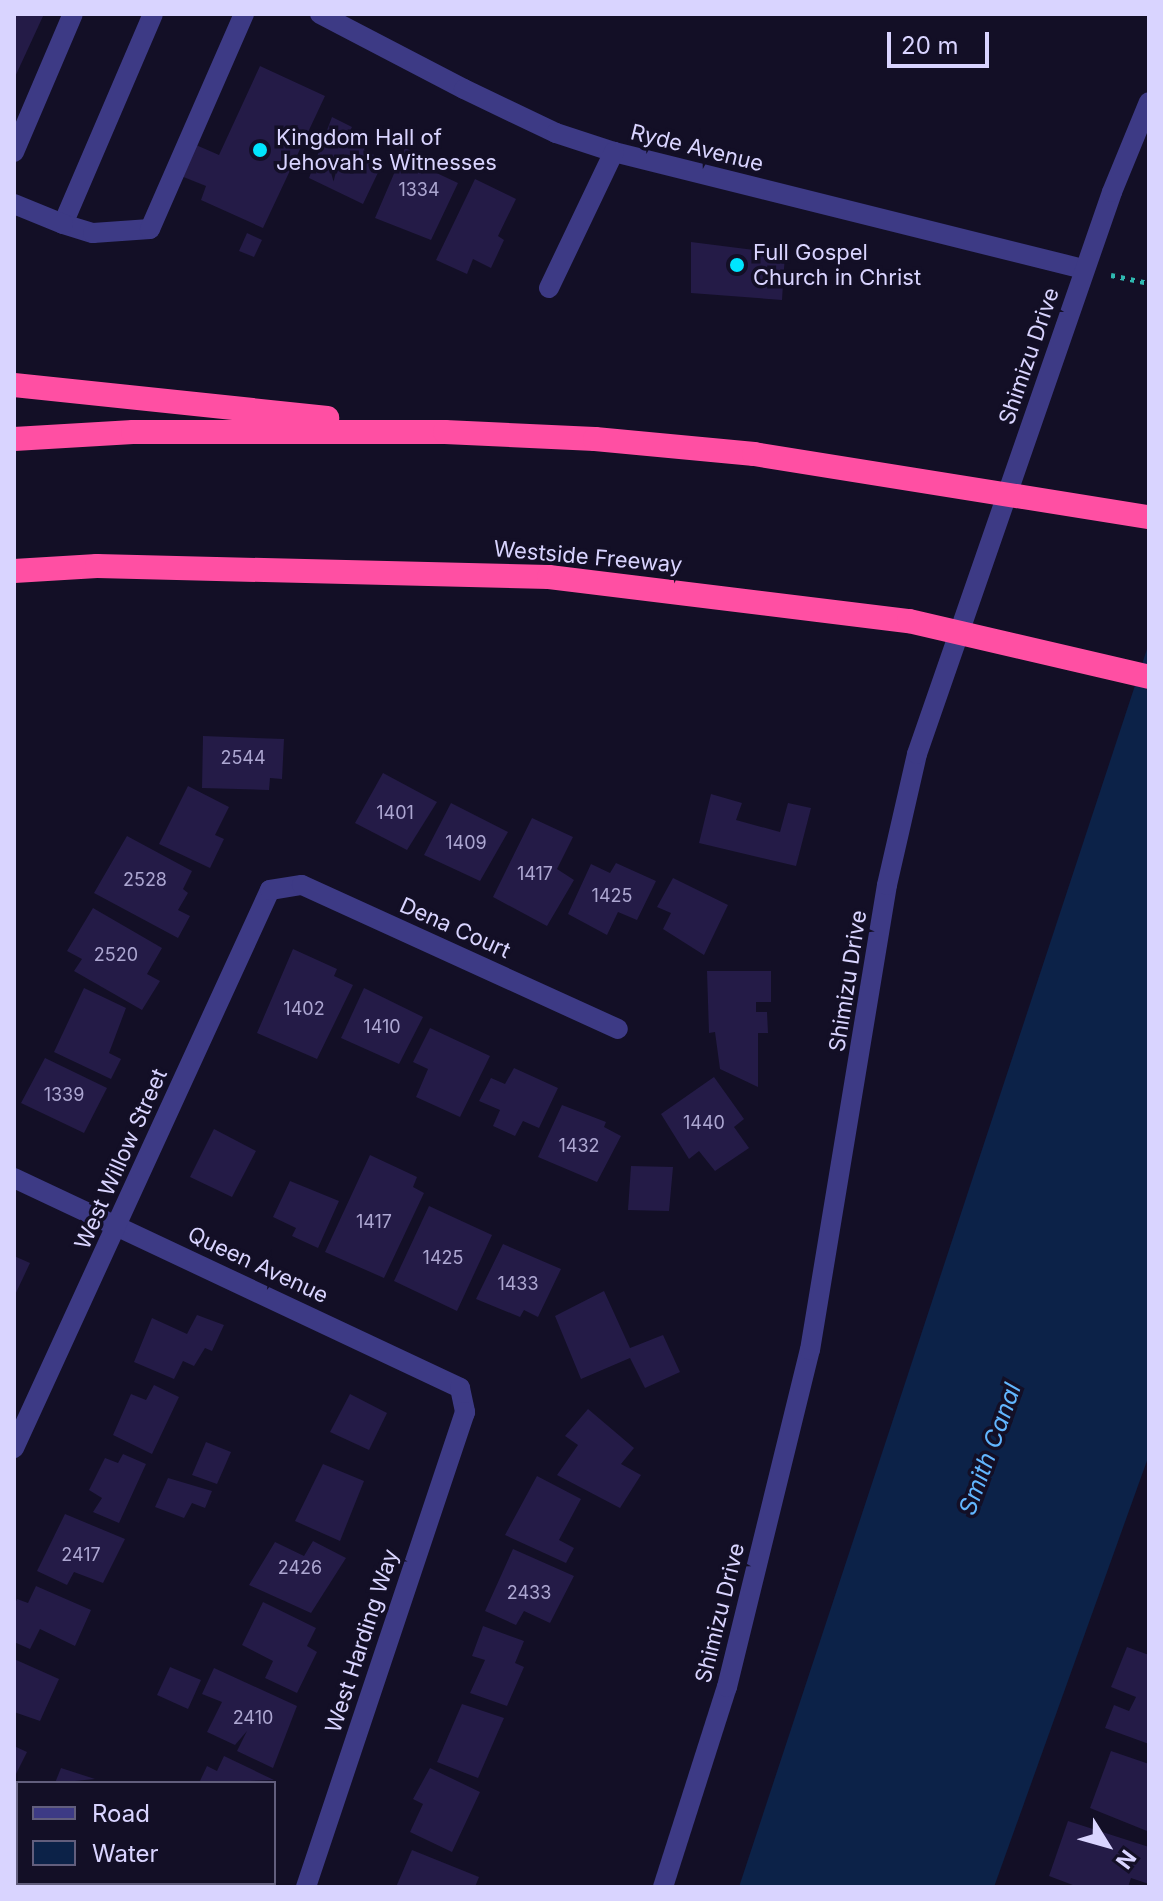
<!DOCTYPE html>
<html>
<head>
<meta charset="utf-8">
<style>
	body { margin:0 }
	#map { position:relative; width:1163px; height:1901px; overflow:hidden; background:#130f26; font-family:Inter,sans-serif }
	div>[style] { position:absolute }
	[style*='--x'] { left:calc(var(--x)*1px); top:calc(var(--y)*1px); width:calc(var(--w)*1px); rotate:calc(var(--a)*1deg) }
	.water>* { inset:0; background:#0c2248 }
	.building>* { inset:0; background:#241b47 }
	.path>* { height:5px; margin-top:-2.5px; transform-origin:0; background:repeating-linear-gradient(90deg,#2fb8b0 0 4px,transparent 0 10px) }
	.minor>* { height:20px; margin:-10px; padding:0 10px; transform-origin:10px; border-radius:10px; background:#3d3a85 }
	.highway>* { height:24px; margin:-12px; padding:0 12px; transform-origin:12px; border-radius:12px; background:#ff4fa3 }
	.dots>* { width:22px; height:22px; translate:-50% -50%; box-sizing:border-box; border:4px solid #130f26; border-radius:50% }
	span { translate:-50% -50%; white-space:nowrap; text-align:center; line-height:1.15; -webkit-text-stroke:7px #130f26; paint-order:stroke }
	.number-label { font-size:18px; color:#aca6d1 }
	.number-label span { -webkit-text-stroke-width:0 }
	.poi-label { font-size:22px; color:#d9d4ff }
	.left { translate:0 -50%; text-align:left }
	.street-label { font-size:22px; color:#d9d4ff }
	.water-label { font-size:24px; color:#62b6ff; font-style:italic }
	.frame { position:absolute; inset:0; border:16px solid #d9d4ff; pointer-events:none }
	.legend { position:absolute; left:16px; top:1781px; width:260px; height:104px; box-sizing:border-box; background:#130f26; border:2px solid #625e7d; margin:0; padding:10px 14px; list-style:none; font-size:24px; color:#d9d4ff }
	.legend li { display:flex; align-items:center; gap:16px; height:40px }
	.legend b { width:40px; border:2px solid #625e7d }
	.north { position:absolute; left:1067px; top:1805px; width:80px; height:80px; -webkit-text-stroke:6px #130f26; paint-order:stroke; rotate:127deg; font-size:22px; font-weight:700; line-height:32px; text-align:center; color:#d9d4ff }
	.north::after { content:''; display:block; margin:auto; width:28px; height:36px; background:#d9d4ff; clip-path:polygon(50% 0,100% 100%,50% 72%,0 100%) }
	.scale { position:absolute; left:887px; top:32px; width:102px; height:36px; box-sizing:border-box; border:4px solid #d9d4ff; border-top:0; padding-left:10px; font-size:24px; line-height:28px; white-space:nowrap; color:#d9d4ff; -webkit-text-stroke:6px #130f26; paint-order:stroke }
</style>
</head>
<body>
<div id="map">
	<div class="water">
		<i style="clip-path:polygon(1149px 643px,1149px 1455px,994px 1887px,739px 1887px)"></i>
	</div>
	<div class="building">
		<i style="clip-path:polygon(14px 14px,44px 14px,14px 79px)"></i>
		<i style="clip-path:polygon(260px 66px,325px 96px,263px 228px,201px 200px,206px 186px,181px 176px,196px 145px,219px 155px)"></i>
		<i style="clip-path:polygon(332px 117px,352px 127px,348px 135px,366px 145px,364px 150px,384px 160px,363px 204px,309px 178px)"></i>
		<i style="clip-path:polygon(405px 148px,432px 161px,428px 169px,458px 183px,431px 240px,375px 218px)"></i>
		<i style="clip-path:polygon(475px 179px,516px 199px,498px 236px,504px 240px,491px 268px,473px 259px,467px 274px,436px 260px)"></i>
		<i style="clip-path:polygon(247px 233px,262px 240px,254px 257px,239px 251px)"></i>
		<i style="clip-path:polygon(691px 242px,785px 254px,782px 300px,691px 293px)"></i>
		<i style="clip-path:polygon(203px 736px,284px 739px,282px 779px,270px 778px,269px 790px,202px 788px)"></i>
		<i style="clip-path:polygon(383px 773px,437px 802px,407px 850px,355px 823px)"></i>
		<i style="clip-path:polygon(188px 786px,229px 807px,215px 835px,224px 839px,210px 868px,159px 844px)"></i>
		<i style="clip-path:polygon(711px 794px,742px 803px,736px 820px,780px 832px,788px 803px,811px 808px,796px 866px,699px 843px)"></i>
		<i style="clip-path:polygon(451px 803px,508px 832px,480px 881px,424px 855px)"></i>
		<i style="clip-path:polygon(532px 818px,573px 837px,557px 869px,574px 880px,547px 926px,493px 897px)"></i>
		<i style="clip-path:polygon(127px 836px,192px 871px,183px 889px,188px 893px,178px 910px,190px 916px,178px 938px,94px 893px)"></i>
		<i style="clip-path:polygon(616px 863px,656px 881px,637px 920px,618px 912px,607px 935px,568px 914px,591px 864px,610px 873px)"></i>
		<i style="clip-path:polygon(673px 878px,728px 905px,704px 955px,663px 929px,671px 913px,657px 907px)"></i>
		<i style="clip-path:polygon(93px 908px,162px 948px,147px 974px,160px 981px,142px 1010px,74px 971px,82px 959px,67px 951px)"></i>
		<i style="clip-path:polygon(293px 949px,337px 969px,334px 976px,353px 985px,317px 1059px,257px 1033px)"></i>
		<i style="clip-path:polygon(707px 971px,771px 971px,771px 1002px,756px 1002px,756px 1012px,767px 1012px,768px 1033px,758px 1033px,758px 1087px,720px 1069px,715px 1032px,709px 1033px)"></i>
		<i style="clip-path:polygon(84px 988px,126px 1008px,109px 1053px,121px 1059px,111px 1079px,54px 1052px)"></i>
		<i style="clip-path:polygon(364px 988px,423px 1017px,399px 1064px,341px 1038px)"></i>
		<i style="clip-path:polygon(430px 1028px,490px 1056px,460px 1117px,416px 1097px,428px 1069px,413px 1062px)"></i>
		<i style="clip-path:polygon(45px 1058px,107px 1088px,84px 1133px,21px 1103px)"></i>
		<i style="clip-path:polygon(514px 1068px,558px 1088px,539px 1128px,523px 1121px,515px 1136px,493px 1126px,500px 1110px,479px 1101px,491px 1078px,505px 1084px)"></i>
		<i style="clip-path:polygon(714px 1077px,744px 1119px,734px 1127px,749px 1148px,715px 1171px,699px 1151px,689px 1159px,661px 1114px)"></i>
		<i style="clip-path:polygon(562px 1105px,606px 1122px,604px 1127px,621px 1136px,597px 1182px,538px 1157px)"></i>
		<i style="clip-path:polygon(214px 1129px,256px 1151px,232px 1197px,190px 1177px)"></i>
		<i style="clip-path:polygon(370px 1155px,417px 1177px,413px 1187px,424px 1193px,384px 1278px,325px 1252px)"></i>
		<i style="clip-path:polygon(631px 1166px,673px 1167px,669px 1211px,628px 1210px)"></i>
		<i style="clip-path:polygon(290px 1181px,339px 1201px,318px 1248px,292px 1236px,296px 1228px,273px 1217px)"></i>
		<i style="clip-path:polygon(429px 1206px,492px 1235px,457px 1311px,394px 1281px)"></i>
		<i style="clip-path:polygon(503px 1244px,561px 1269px,538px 1317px,524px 1310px,520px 1317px,476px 1299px)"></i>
		<i style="clip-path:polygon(14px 1256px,30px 1263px,14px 1297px)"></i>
		<i style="clip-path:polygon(604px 1291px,630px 1348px,663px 1335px,680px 1372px,645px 1388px,630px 1358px,581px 1379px,555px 1316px)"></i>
		<i style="clip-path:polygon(197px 1315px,224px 1325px,212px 1351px,205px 1348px,194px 1366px,183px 1361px,174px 1379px,134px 1362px,152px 1318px,187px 1334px)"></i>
		<i style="clip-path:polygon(154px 1385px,179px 1397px,152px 1454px,113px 1435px,131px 1394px,146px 1400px)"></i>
		<i style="clip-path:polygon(350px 1394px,387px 1413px,369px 1450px,330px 1432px)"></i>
		<i style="clip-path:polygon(588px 1409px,634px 1448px,621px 1464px,641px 1475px,620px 1508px,557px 1475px,578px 1445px,565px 1436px)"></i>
		<i style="clip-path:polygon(206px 1442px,231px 1452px,217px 1484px,192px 1475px)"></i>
		<i style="clip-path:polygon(123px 1454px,146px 1464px,119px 1523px,93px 1512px,102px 1498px,89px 1490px,105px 1458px,118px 1463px)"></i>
		<i style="clip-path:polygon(323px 1464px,364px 1481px,340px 1541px,295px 1521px)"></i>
		<i style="clip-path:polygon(537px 1476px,581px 1499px,559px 1540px,574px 1548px,566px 1563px,505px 1535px)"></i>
		<i style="clip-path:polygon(168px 1478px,212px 1491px,205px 1508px,192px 1503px,184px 1518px,155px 1507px)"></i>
		<i style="clip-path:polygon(65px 1514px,125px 1539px,103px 1583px,74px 1572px,67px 1585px,37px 1571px)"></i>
		<i style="clip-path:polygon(313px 1541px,346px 1558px,311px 1613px,249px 1585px,275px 1542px,304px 1556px)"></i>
		<i style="clip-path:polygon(513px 1549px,574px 1576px,550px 1623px,524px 1611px,516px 1625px,485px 1611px)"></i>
		<i style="clip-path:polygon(36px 1586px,91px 1610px,75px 1646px,40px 1629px,30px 1649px,14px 1642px,14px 1606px,17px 1599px,28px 1603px)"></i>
		<i style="clip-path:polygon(263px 1602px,316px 1628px,307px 1646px,317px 1652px,297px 1693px,265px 1678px,273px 1661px,242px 1645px)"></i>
		<i style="clip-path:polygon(483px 1626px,524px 1641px,515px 1663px,524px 1667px,507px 1706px,470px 1693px,485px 1660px,472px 1656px)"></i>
		<i style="clip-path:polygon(1127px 1647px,1149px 1655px,1149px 1744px,1105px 1728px,1114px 1705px,1129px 1711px,1136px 1697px,1111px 1687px)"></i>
		<i style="clip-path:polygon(14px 1659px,59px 1679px,40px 1721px,14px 1712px)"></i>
		<i style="clip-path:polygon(170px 1667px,201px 1680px,188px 1709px,157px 1695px)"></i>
		<i style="clip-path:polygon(214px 1668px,297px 1706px,273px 1768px,237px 1751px,247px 1731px,235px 1745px,207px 1732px,222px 1702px,202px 1694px)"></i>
		<i style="clip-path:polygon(462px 1704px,504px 1718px,478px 1778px,437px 1762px)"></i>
		<i style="clip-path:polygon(14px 1746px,27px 1752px,14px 1778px)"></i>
		<i style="clip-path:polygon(1111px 1751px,1149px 1764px,1147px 1831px,1090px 1808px)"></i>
		<i style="clip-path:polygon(224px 1756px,274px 1780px,199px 1783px,207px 1766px,217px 1771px)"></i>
		<i style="clip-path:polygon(61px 1768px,95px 1779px,55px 1783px)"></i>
		<i style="clip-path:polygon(430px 1768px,480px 1792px,452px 1852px,410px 1832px,423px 1804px,413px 1799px)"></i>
		<i style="clip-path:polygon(1068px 1821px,1149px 1847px,1149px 1884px,1131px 1878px,1128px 1887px,1078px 1887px,1049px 1876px)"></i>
		<i style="clip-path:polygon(412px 1850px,479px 1877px,475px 1887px,396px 1887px)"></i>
		<i style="clip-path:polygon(200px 1883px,238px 1883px,198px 1887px)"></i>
	</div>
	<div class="path">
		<i style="--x:1111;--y:275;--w:39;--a:12"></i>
	</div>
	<div class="minor">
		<i style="--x:153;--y:14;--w:228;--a:113.2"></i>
		<i style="--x:63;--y:224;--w:31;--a:17"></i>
		<i style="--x:93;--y:233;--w:57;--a:-4"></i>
		<i style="--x:150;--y:229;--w:235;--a:-66.4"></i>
		<i style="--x:320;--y:14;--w:162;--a:27.5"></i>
		<i style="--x:464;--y:89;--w:102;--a:25.6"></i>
		<i style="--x:556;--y:133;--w:61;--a:18.1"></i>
		<i style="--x:614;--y:152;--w:485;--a:14"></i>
		<i style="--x:14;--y:152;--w:150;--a:-66.9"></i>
		<i style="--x:14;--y:204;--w:53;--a:22.2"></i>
		<i style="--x:549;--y:288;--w:151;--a:-64.5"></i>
		<i style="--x:14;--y:1178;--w:493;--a:25.2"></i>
		<i style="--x:460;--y:1388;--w:25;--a:78"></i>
		<i style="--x:465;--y:1412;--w:501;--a:108.51"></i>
		<i style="--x:14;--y:1448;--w:614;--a:-65.36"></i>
		<i style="--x:270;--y:890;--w:32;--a:-9"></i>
		<i style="--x:302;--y:885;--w:347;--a:24.5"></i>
		<i style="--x:663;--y:1887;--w:210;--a:-72.3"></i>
		<i style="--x:727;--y:1687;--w:347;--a:-76.2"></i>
		<i style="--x:810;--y:1350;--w:471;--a:-80.6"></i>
		<i style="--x:887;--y:885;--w:134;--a:-77.1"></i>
		<i style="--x:917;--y:754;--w:595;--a:-70.86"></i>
		<i style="--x:1112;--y:192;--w:97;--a:-67.7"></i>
	</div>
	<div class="highway">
		<i style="--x:14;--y:385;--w:315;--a:6"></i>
		<i style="--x:14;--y:439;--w:119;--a:-3.4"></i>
		<i style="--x:133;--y:432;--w:312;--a:0"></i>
		<i style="--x:445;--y:432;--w:150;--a:2.7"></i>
		<i style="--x:595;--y:439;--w:160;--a:5.4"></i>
		<i style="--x:754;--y:454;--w:400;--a:9.1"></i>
		<i style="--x:14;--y:571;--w:83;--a:-3.4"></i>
		<i style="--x:97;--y:566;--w:452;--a:1.4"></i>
		<i style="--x:549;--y:577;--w:363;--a:7"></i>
		<i style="--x:909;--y:621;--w:246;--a:13.1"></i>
	</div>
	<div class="dots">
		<i style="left:260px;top:150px;background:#00e5ff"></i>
		<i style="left:737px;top:265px;background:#00e5ff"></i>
	</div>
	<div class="number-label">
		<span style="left:419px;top:190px">1334</span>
		<span style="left:243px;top:758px">2544</span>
		<span style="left:395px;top:813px">1401</span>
		<span style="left:466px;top:843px">1409</span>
		<span style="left:535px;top:874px">1417</span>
		<span style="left:145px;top:880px">2528</span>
		<span style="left:612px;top:896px">1425</span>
		<span style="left:116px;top:955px">2520</span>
		<span style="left:304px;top:1009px">1402</span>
		<span style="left:382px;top:1027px">1410</span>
		<span style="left:64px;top:1095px">1339</span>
		<span style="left:704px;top:1123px">1440</span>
		<span style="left:579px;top:1146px">1432</span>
		<span style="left:374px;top:1222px">1417</span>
		<span style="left:443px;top:1258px">1425</span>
		<span style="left:518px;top:1284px">1433</span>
		<span style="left:81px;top:1555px">2417</span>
		<span style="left:300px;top:1568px">2426</span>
		<span style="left:529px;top:1593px">2433</span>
		<span style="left:253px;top:1718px">2410</span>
	</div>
	<div class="poi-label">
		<span class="left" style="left:276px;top:150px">Kingdom Hall of<br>Jehovah's Witnesses</span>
		<span class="left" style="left:753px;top:265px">Full Gospel<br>Church in Christ</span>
	</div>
	<div class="street-label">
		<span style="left:697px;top:148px;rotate:14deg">Ryde Avenue</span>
		<span style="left:1029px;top:356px;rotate:-71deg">Shimizu Drive</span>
		<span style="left:588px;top:557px;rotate:5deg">Westside Freeway</span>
		<span style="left:455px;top:928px;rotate:24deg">Dena Court</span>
		<span style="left:848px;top:981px;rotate:-81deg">Shimizu Drive</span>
		<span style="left:121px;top:1159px;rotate:-66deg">West Willow Street</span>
		<span style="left:258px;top:1265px;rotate:25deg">Queen Avenue</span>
		<span style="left:720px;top:1613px;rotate:-76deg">Shimizu Drive</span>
		<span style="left:362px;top:1641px;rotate:-72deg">West Harding Way</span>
	</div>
	<div class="water-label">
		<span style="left:990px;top:1449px;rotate:-70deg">Smith Canal</span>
	</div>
	<div class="frame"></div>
	<ul class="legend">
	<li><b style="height:10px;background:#3d3a85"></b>Road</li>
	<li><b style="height:22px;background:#0c2248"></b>Water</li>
	</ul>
	<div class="north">N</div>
	<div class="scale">20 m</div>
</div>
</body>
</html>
